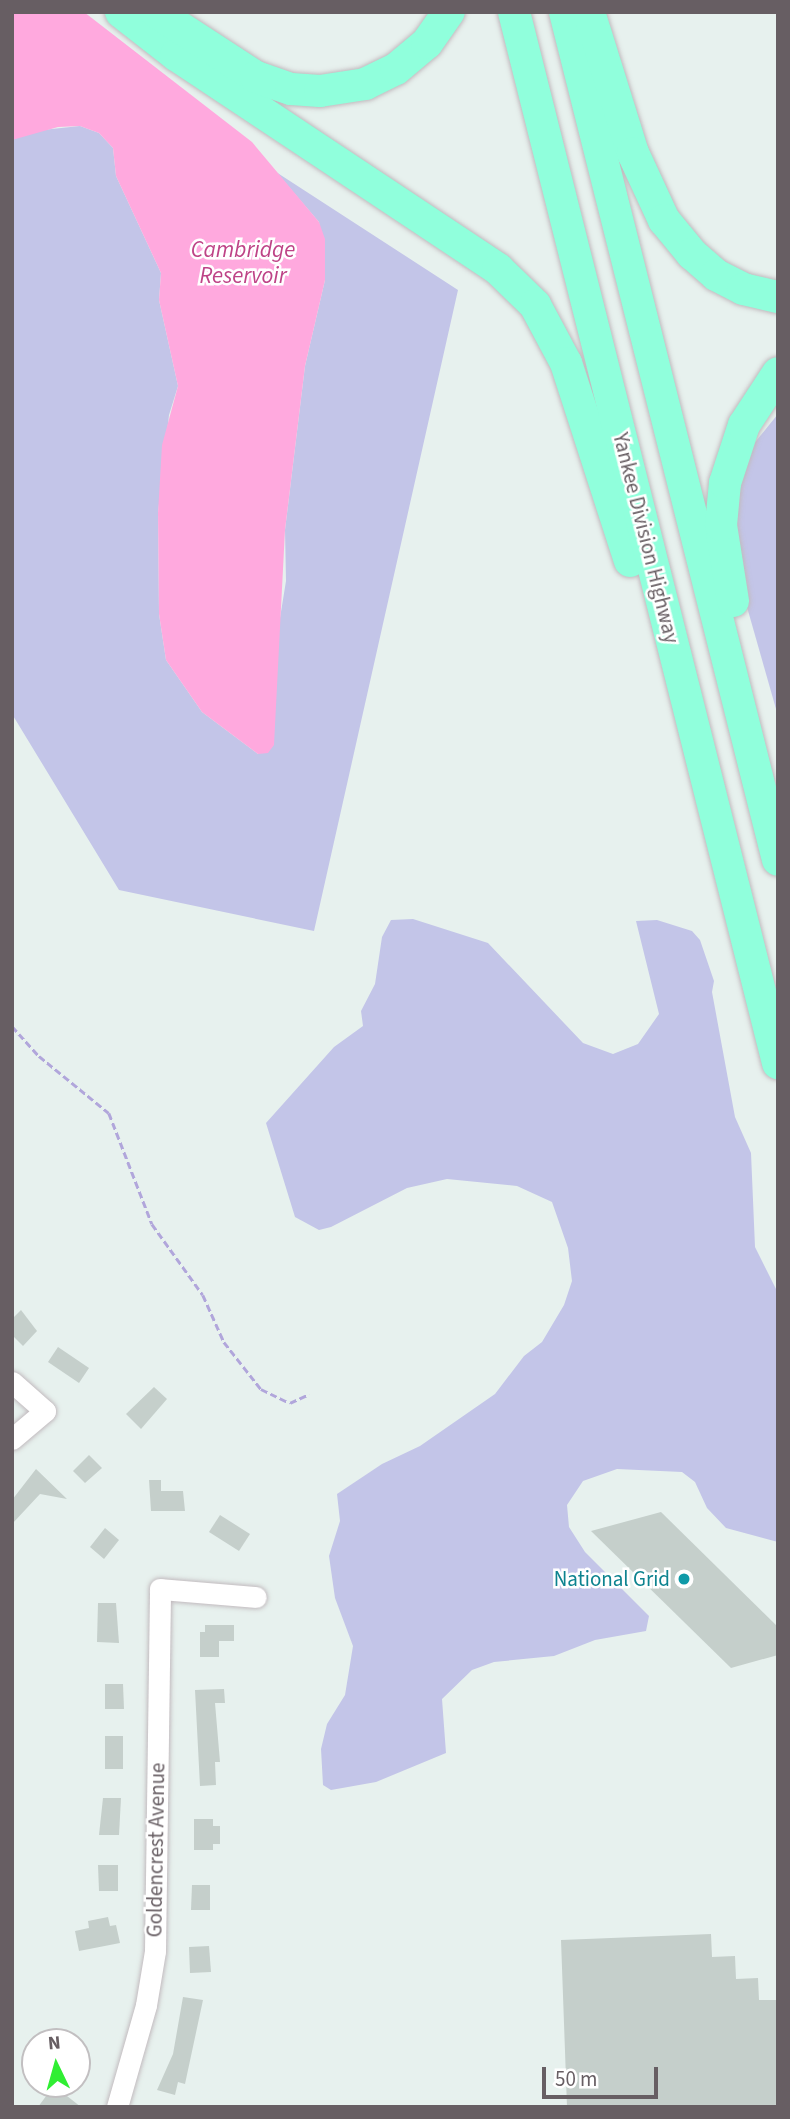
<!DOCTYPE html>
<html>
<head>
<meta charset="utf-8">
<style>
	body { margin:0 }
	#map { position:relative; width:790px; height:2119px; overflow:hidden; background:#e7f1ee; font-family:"Source Sans 3",sans-serif }
	div>[style] { position:absolute }
	[style*='--x'] { left:calc(var(--x)*1px); top:calc(var(--y)*1px); width:calc(var(--w)*1px); rotate:calc(var(--a)*1deg) }
	.green>* { inset:0; background:#c3c5e8 }
	.water>* { inset:0; background:#ffa9de }
	.building>* { inset:0; background:#c5cfcb }
	.path>* { height:2.5px; margin-top:-1.25px; transform-origin:0; background:repeating-linear-gradient(90deg,#b1a6db 0 7px,transparent 0 10.5px) }
	.roads { filter:drop-shadow(0 0 2px #c2bbbf) drop-shadow(0 0 2px #c2bbbf) }
	.minor>* { height:21px; margin:-10.5px; padding:0 10.5px; transform-origin:10.5px; border-radius:10.5px; background:#fff }
	.highway>* { height:32px; margin:-16px; padding:0 16px; transform-origin:16px; border-radius:16px; background:#90ffdc }
	.dots>* { width:19px; height:19px; translate:-50% -50%; box-sizing:border-box; border:4px solid #fff; border-radius:50% }
	span { translate:-50% -50%; white-space:nowrap; text-align:center; line-height:1.15; -webkit-text-stroke:5px #fff; paint-order:stroke }
	.street-label { font-size:21px; color:#675e63 }
	.culture-label { font-size:21px; color:#0d838f }
	.right { translate:-100% -50%; text-align:right }
	.water-label { font-size:23px; color:#be4387; font-style:italic }
	.frame { position:absolute; inset:0; border:14px solid #675e63; pointer-events:none }
	.north { position:absolute; left:21px; top:2028px; width:70px; height:70px; box-sizing:border-box; background:#fff; border:2px solid #c2bfc1; border-radius:50%; rotate:355deg; font-size:19px; font-weight:700; line-height:28px; text-align:center; color:#675e63 }
	.north::after { content:''; display:block; margin:auto; width:24px; height:32px; background:#30ee33; clip-path:polygon(50% 0,100% 100%,50% 72%,0 100%) }
	.scale { position:absolute; left:542px; top:2067px; width:116px; height:32px; box-sizing:border-box; border:4px solid #675e63; border-top:0; padding-left:9px; font-size:21px; line-height:24px; white-space:nowrap; color:#675e63; -webkit-text-stroke:5px #fff; paint-order:stroke }
</style>
</head>
<body>
<div id="map">
	<div class="green">
		<i style="clip-path:polygon(80px 126px,99px 133px,113px 148px,116px 176px,161px 273px,159px 300px,178px 386px,169px 415px,158px 513px,159px 614px,166px 660px,202px 712px,258px 754px,286px 581px,285px 530px,305px 366px,325px 280px,319px 222px,276px 172px,458px 290px,314px 931px,119px 890px,12px 714px,12px 140px,33px 131px)"></i>
		<i style="clip-path:polygon(778px 414px,778px 716px,739px 579px,735px 499px,748px 451px)"></i>
		<i style="clip-path:polygon(413px 919px,488px 943px,583px 1043px,613px 1054px,638px 1044px,659px 1014px,636px 921px,657px 920px,692px 931px,700px 940px,714px 981px,712px 992px,735px 1117px,751px 1153px,755px 1247px,778px 1293px,778px 1542px,726px 1528px,707px 1508px,695px 1482px,682px 1472px,617px 1469px,583px 1481px,567px 1505px,569px 1527px,585px 1552px,649px 1616px,646px 1631px,595px 1640px,554px 1656px,494px 1662px,472px 1670px,442px 1699px,446px 1753px,376px 1782px,331px 1790px,323px 1785px,321px 1749px,327px 1724px,345px 1695px,353px 1646px,335px 1598px,329px 1556px,340px 1521px,337px 1494px,382px 1464px,420px 1446px,495px 1394px,524px 1356px,542px 1342px,564px 1305px,572px 1281px,568px 1248px,552px 1202px,517px 1186px,447px 1179px,407px 1188px,331px 1227px,319px 1230px,295px 1217px,266px 1123px,334px 1047px,363px 1026px,361px 1011px,375px 984px,382px 937px,391px 920px)"></i>
	</div>
	<div class="water">
		<i style="clip-path:polygon(12px 12px,84px 12px,252px 142px,319px 222px,325px 239px,325px 280px,305px 366px,285px 530px,274px 745px,268px 753px,258px 754px,202px 712px,166px 660px,159px 614px,158px 513px,162px 445px,178px 386px,159px 300px,161px 273px,116px 176px,113px 148px,99px 133px,80px 126px,58px 127px,12px 140px)"></i>
	</div>
	<div class="building">
		<i style="clip-path:polygon(21px 1310px,37px 1331px,23px 1346px,12px 1335px,12px 1319px)"></i>
		<i style="clip-path:polygon(58px 1347px,89px 1368px,79px 1383px,48px 1362px)"></i>
		<i style="clip-path:polygon(154px 1387px,167px 1399px,141px 1429px,126px 1414px)"></i>
		<i style="clip-path:polygon(89px 1455px,102px 1468px,85px 1483px,73px 1471px)"></i>
		<i style="clip-path:polygon(36px 1469px,67px 1499px,40px 1494px,12px 1524px,12px 1500px)"></i>
		<i style="clip-path:polygon(149px 1480px,161px 1480px,161px 1491px,183px 1491px,185px 1511px,151px 1511px)"></i>
		<i style="clip-path:polygon(661px 1512px,778px 1627px,778px 1655px,731px 1668px,591px 1531px)"></i>
		<i style="clip-path:polygon(220px 1515px,250px 1534px,239px 1551px,209px 1532px)"></i>
		<i style="clip-path:polygon(105px 1528px,119px 1540px,104px 1559px,90px 1547px)"></i>
		<i style="clip-path:polygon(98px 1603px,116px 1603px,119px 1643px,97px 1642px)"></i>
		<i style="clip-path:polygon(205px 1625px,234px 1625px,234px 1641px,219px 1641px,219px 1657px,200px 1657px,200px 1632px,205px 1632px)"></i>
		<i style="clip-path:polygon(105px 1684px,123px 1684px,124px 1709px,105px 1709px)"></i>
		<i style="clip-path:polygon(224px 1689px,225px 1703px,215px 1703px,220px 1762px,215px 1762px,216px 1785px,200px 1786px,195px 1690px)"></i>
		<i style="clip-path:polygon(105px 1736px,123px 1736px,123px 1769px,105px 1769px)"></i>
		<i style="clip-path:polygon(103px 1798px,121px 1798px,119px 1835px,99px 1835px)"></i>
		<i style="clip-path:polygon(194px 1819px,213px 1819px,213px 1826px,220px 1826px,220px 1844px,213px 1844px,213px 1850px,194px 1850px)"></i>
		<i style="clip-path:polygon(98px 1865px,118px 1865px,118px 1891px,99px 1891px)"></i>
		<i style="clip-path:polygon(192px 1885px,210px 1885px,210px 1910px,191px 1910px)"></i>
		<i style="clip-path:polygon(108px 1917px,110px 1926px,116px 1925px,120px 1943px,79px 1951px,75px 1931px,89px 1928px,88px 1921px)"></i>
		<i style="clip-path:polygon(711px 1934px,712px 1957px,735px 1956px,736px 1979px,758px 1978px,759px 2000px,778px 2000px,778px 2107px,567px 2107px,561px 1940px)"></i>
		<i style="clip-path:polygon(209px 1946px,211px 1972px,190px 1973px,189px 1947px)"></i>
		<i style="clip-path:polygon(183px 1997px,203px 2000px,185px 2084px,178px 2082px,175px 2095px,157px 2090px,173px 2054px)"></i>
		<i style="clip-path:polygon(55px 2084px,71px 2091px,67px 2096px,81px 2107px,38px 2107px)"></i>
	</div>
	<div class="path">
		<i style="--x:12;--y:1026;--w:40;--a:48"></i>
		<i style="--x:39;--y:1056;--w:90;--a:39.2"></i>
		<i style="--x:109;--y:1113;--w:119;--a:68.8"></i>
		<i style="--x:152;--y:1224;--w:87;--a:54.3"></i>
		<i style="--x:203;--y:1295;--w:51;--a:65.9"></i>
		<i style="--x:224;--y:1342;--w:60;--a:51.8"></i>
		<i style="--x:261;--y:1389;--w:32;--a:26"></i>
		<i style="--x:290;--y:1403;--w:21;--a:-25"></i>
	</div>
	<div class="roads">
		<div class="minor">
			<i style="--x:12;--y:1382;--w:44;--a:41.3"></i>
			<i style="--x:45;--y:1411;--w:43;--a:139.7"></i>
			<i style="--x:117;--y:2107;--w:106;--a:-74.1"></i>
			<i style="--x:146;--y:2005;--w:55;--a:-80.5"></i>
			<i style="--x:155;--y:1951;--w:362;--a:-89.2"></i>
			<i style="--x:160;--y:1589;--w:96;--a:4.8"></i>
		</div>
		<div class="highway">
			<i style="--x:121;--y:12;--w:70;--a:38"></i>
			<i style="--x:176;--y:55;--w:387;--a:33.6"></i>
			<i style="--x:498;--y:269;--w:52;--a:44.2"></i>
			<i style="--x:535;--y:305;--w:66;--a:61.9"></i>
			<i style="--x:566;--y:363;--w:208;--a:72.1"></i>
			<i style="--x:156;--y:12;--w:119;--a:33"></i>
			<i style="--x:256;--y:77;--w:37;--a:19"></i>
			<i style="--x:291;--y:89;--w:29;--a:4"></i>
			<i style="--x:320;--y:91;--w:46;--a:-8.8"></i>
			<i style="--x:365;--y:84;--w:34;--a:-26"></i>
			<i style="--x:396;--y:69;--w:40;--a:-40"></i>
			<i style="--x:427;--y:43;--w:38;--a:-55"></i>
			<i style="--x:514;--y:12;--w:1084;--a:75.9"></i>
			<i style="--x:565;--y:12;--w:874;--a:75.9"></i>
			<i style="--x:589;--y:12;--w:148;--a:72.7"></i>
			<i style="--x:633;--y:153;--w:74;--a:65.2"></i>
			<i style="--x:664;--y:220;--w:44;--a:50.5"></i>
			<i style="--x:692;--y:254;--w:32;--a:41"></i>
			<i style="--x:716;--y:275;--w:30;--a:27"></i>
			<i style="--x:743;--y:289;--w:36;--a:13"></i>
			<i style="--x:733;--y:601;--w:77;--a:-99"></i>
			<i style="--x:721;--y:525;--w:42;--a:-84.6"></i>
			<i style="--x:725;--y:483;--w:61;--a:-71.9"></i>
			<i style="--x:744;--y:425;--w:62;--a:-56.8"></i>
		</div>
	</div>
	<div class="dots">
		<i style="left:684px;top:1579px;background:#0f9aa8"></i>
	</div>
	<div class="street-label">
		<span style="left:646px;top:538px;rotate:76deg">Yankee Division Highway</span>
		<span style="left:156px;top:1850px;rotate:-89deg">Goldencrest Avenue</span>
	</div>
	<div class="culture-label">
		<span class="right" style="left:670px;top:1579px">National Grid</span>
	</div>
	<div class="water-label">
		<span style="left:243px;top:263px">Cambridge<br>Reservoir</span>
	</div>
	<div class="frame"></div>
	<div class="north">N</div>
	<div class="scale">50 m</div>
</div>
</body>
</html>
